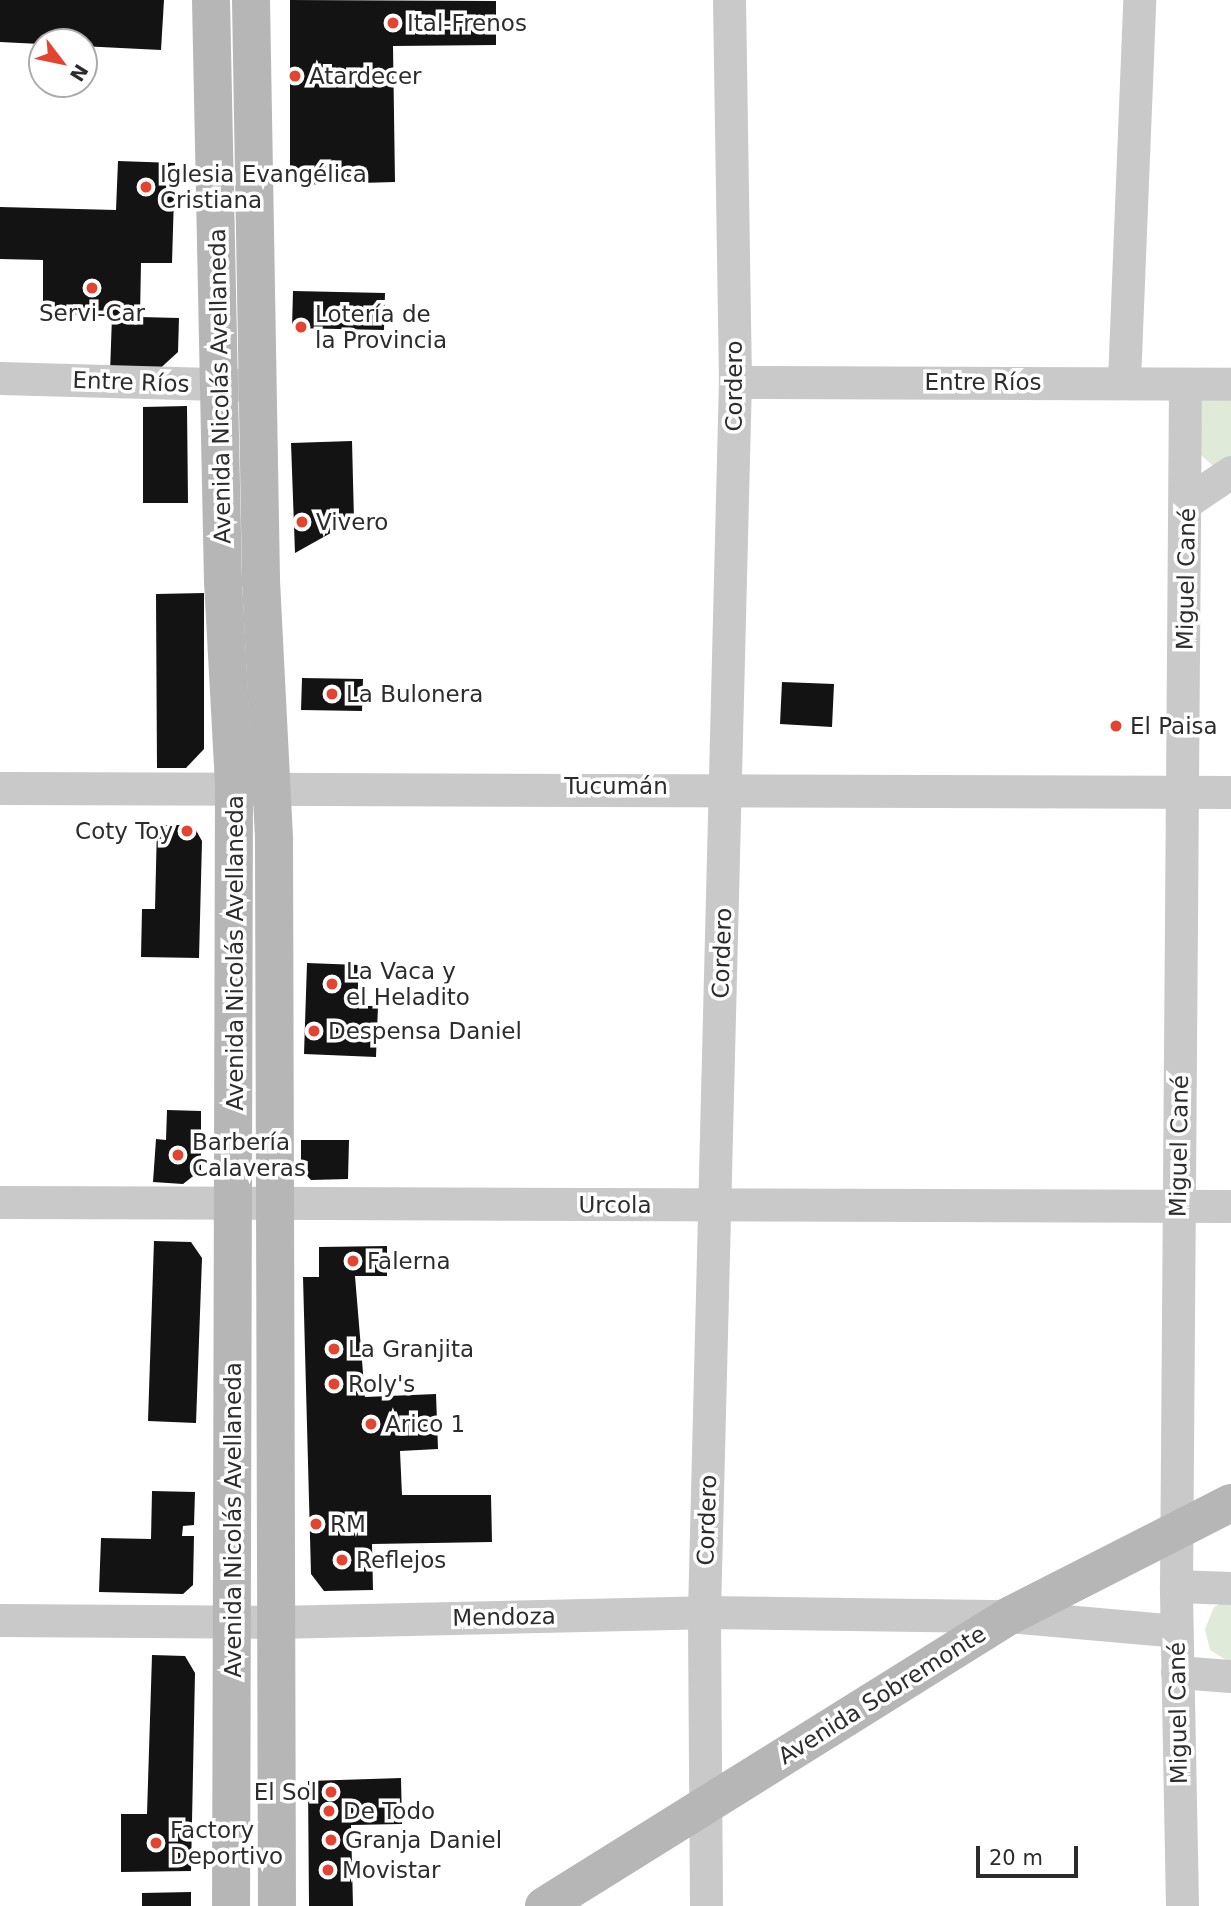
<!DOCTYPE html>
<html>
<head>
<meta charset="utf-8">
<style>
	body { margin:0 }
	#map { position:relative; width:1231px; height:1906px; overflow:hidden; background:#fff; font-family:"DejaVu Sans",sans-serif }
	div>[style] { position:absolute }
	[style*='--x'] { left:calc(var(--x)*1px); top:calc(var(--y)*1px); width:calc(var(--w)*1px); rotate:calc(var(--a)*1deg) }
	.green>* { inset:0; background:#dfead9 }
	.building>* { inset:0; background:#131313 }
	.minor>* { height:33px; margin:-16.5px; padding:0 16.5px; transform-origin:16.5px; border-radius:16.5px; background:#c9c9c9 }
	.secondary>* { height:38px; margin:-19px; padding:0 19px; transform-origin:19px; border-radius:19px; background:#b6b6b6 }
	.dots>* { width:19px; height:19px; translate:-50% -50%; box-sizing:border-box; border:4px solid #fff; border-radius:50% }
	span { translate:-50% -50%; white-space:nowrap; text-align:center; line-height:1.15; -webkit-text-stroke:7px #fff; paint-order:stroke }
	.poi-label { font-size:23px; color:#2c2c2c }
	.left { translate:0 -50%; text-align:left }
	.right { translate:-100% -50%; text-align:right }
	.street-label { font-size:23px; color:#2c2c2c }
	.north { position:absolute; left:28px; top:28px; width:70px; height:70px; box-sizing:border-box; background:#fff; border:2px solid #ababab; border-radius:50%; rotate:122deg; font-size:19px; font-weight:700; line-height:28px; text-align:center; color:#2c2c2c }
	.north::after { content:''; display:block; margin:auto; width:24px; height:32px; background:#e2442f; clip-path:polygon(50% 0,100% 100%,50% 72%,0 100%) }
	.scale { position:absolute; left:976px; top:1846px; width:102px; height:32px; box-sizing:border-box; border:4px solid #2c2c2c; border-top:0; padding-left:9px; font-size:21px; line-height:24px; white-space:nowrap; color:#2c2c2c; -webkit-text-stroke:5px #fff; paint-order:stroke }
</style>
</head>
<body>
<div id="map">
	<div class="green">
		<i style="clip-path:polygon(1231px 391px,1231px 463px,1212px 465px,1200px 454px,1202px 400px)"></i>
		<i style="clip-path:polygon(1231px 1599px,1231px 1663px,1210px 1650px,1205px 1629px,1214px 1607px)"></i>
	</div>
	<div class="building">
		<i style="clip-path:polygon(0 0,164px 0,161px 50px,0 42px)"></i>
		<i style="clip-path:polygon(290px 0,496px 1px,496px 45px,393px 46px,395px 182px,290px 185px)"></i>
		<i style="clip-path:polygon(118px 161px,175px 163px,172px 263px,141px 263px,140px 317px,179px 318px,178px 352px,154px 374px,110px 373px,112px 316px,43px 313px,43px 260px,0 259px,0 207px,116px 210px)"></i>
		<i style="clip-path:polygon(293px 291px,385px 293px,384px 330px,292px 328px)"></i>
		<i style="clip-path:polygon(187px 406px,188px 503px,143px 503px,143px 407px)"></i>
		<i style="clip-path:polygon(352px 441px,354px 520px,295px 553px,291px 443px)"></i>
		<i style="clip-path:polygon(204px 593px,204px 749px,186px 768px,157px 768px,156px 594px)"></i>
		<i style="clip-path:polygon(302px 678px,363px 679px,362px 711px,301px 710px)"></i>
		<i style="clip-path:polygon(782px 682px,834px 684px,832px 727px,780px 724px)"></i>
		<i style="clip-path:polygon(157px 825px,193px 825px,202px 841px,199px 958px,141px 957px,142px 909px,155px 909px)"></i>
		<i style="clip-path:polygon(307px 963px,359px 965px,357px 1006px,378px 1006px,376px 1057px,304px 1054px)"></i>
		<i style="clip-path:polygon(167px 1110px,201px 1111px,201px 1170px,183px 1184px,153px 1182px,156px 1139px,166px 1140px)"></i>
		<i style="clip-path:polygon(301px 1140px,349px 1140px,348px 1179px,311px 1180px,301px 1169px)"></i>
		<i style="clip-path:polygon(154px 1241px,191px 1242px,202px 1258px,196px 1423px,148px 1421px)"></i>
		<i style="clip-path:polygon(387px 1246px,387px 1276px,355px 1276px,365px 1397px,436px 1394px,438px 1449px,400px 1451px,402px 1495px,491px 1495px,492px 1542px,372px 1544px,373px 1590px,324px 1591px,311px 1574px,303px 1277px,319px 1277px,319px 1247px)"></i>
		<i style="clip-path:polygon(152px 1491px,195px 1492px,194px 1525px,183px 1526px,182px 1536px,194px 1536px,193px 1585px,183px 1594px,99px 1592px,101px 1538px,151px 1539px)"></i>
		<i style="clip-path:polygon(152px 1655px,185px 1656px,195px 1673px,191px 1871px,121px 1872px,121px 1814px,147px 1814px)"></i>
		<i style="clip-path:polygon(401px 1778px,402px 1824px,351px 1825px,353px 1906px,309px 1906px,308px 1781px)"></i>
		<i style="clip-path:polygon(191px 1892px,191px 1906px,142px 1906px,142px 1893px)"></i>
	</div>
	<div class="minor">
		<i style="--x:0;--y:378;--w:246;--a:1.6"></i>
		<i style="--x:1124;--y:381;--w:381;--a:-87.7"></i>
		<i style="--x:735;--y:382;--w:496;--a:0.2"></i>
		<i style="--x:1188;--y:501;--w:52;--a:-34"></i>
		<i style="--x:0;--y:788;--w:1231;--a:0.19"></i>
		<i style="--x:0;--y:1202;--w:1231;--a:0.19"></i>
		<i style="--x:1176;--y:1586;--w:55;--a:2.1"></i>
		<i style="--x:0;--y:1620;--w:275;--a:0.4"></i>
		<i style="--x:275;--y:1622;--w:429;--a:-1.3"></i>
		<i style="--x:704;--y:1612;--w:305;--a:0.8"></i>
		<i style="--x:1009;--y:1616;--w:168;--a:5.1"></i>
		<i style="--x:1177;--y:1672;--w:54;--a:4.2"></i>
		<i style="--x:706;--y:1906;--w:294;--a:-90.4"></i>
		<i style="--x:704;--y:1612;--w:1230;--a:-88.56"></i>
		<i style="--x:735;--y:382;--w:382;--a:-90.9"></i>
		<i style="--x:1182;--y:1906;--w:320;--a:-91.1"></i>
		<i style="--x:1176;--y:1586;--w:1200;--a:-89.57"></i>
	</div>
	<div class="secondary">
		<i style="--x:211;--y:0;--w:581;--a:88.82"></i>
		<i style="--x:223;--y:581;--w:205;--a:86.9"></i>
		<i style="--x:234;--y:786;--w:1120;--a:90.15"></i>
		<i style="--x:251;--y:0;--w:581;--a:89.01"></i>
		<i style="--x:261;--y:581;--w:259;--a:87.1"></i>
		<i style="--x:274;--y:840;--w:1066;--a:89.84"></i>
		<i style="--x:544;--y:1906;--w:548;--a:-31.95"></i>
		<i style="--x:1009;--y:1616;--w:249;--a:-27"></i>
	</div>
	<div class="dots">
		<i style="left:393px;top:23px;background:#e2442f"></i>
		<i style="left:295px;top:76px;background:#e2442f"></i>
		<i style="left:146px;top:187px;background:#e2442f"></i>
		<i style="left:92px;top:288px;background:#e2442f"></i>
		<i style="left:301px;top:327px;background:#e2442f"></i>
		<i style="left:302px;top:522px;background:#e2442f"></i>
		<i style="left:332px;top:694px;background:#e2442f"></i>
		<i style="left:1116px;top:726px;background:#e2442f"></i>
		<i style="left:187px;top:831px;background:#e2442f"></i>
		<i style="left:332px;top:984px;background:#e2442f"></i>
		<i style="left:314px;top:1031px;background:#e2442f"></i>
		<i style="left:178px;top:1155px;background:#e2442f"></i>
		<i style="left:353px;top:1261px;background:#e2442f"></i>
		<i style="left:334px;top:1349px;background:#e2442f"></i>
		<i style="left:334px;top:1384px;background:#e2442f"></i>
		<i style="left:371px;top:1424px;background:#e2442f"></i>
		<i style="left:316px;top:1524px;background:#e2442f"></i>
		<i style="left:342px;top:1560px;background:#e2442f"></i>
		<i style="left:331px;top:1792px;background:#e2442f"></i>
		<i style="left:329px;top:1811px;background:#e2442f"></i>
		<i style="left:331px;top:1840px;background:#e2442f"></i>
		<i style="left:156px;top:1843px;background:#e2442f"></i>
		<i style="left:328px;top:1870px;background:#e2442f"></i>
	</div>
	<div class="poi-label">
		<span class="left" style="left:407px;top:23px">Ital-Frenos</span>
		<span class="left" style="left:309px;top:76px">Atardecer</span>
		<span class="left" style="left:160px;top:187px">Iglesia Evangélica<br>Cristiana</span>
		<span style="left:92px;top:313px">Servi-Car</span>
		<span class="left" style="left:315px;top:327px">Lotería de<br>la Provincia</span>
		<span class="left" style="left:316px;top:522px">Vivero</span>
		<span class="left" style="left:346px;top:694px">La Bulonera</span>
		<span class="left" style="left:1130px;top:726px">El Paisa</span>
		<span class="right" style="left:173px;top:831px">Coty Toy</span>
		<span class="left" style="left:346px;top:984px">La Vaca y<br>el Heladito</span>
		<span class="left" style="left:328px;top:1031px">Despensa Daniel</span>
		<span class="left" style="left:192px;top:1155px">Barbería<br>Calaveras</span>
		<span class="left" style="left:367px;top:1261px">Falerna</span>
		<span class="left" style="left:348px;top:1349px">La Granjita</span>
		<span class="left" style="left:348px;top:1384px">Roly's</span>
		<span class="left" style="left:385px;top:1424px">Arico 1</span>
		<span class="left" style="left:330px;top:1524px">RM</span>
		<span class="left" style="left:356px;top:1560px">Reflejos</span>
		<span class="right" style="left:317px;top:1792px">El Sol</span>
		<span class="left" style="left:343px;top:1811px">De Todo</span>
		<span class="left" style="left:170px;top:1843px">Factory<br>Deportivo</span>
		<span class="left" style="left:345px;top:1840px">Granja Daniel</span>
		<span class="left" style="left:342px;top:1870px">Movistar</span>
	</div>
	<div class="street-label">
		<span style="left:131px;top:382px;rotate:2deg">Entre Ríos</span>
		<span style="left:983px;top:382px">Entre Ríos</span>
		<span style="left:220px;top:386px;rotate:-91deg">Avenida Nicolás Avellaneda</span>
		<span style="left:734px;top:386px;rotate:-90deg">Cordero</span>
		<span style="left:1186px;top:579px;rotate:-89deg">Miguel Cané</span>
		<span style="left:616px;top:786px">Tucumán</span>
		<span style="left:235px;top:953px;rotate:-90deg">Avenida Nicolás Avellaneda</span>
		<span style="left:722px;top:953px;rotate:-88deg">Cordero</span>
		<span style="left:1179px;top:1146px;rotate:-89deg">Miguel Cané</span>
		<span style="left:615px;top:1205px">Urcola</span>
		<span style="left:233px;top:1520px;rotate:-90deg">Avenida Nicolás Avellaneda</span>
		<span style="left:707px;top:1520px;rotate:-88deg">Cordero</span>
		<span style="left:504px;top:1617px;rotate:-1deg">Mendoza</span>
		<span style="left:882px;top:1695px;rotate:-32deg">Avenida Sobremonte</span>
		<span style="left:1178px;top:1713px;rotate:-91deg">Miguel Cané</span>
	</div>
	<div class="north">N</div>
	<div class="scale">20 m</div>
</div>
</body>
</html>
